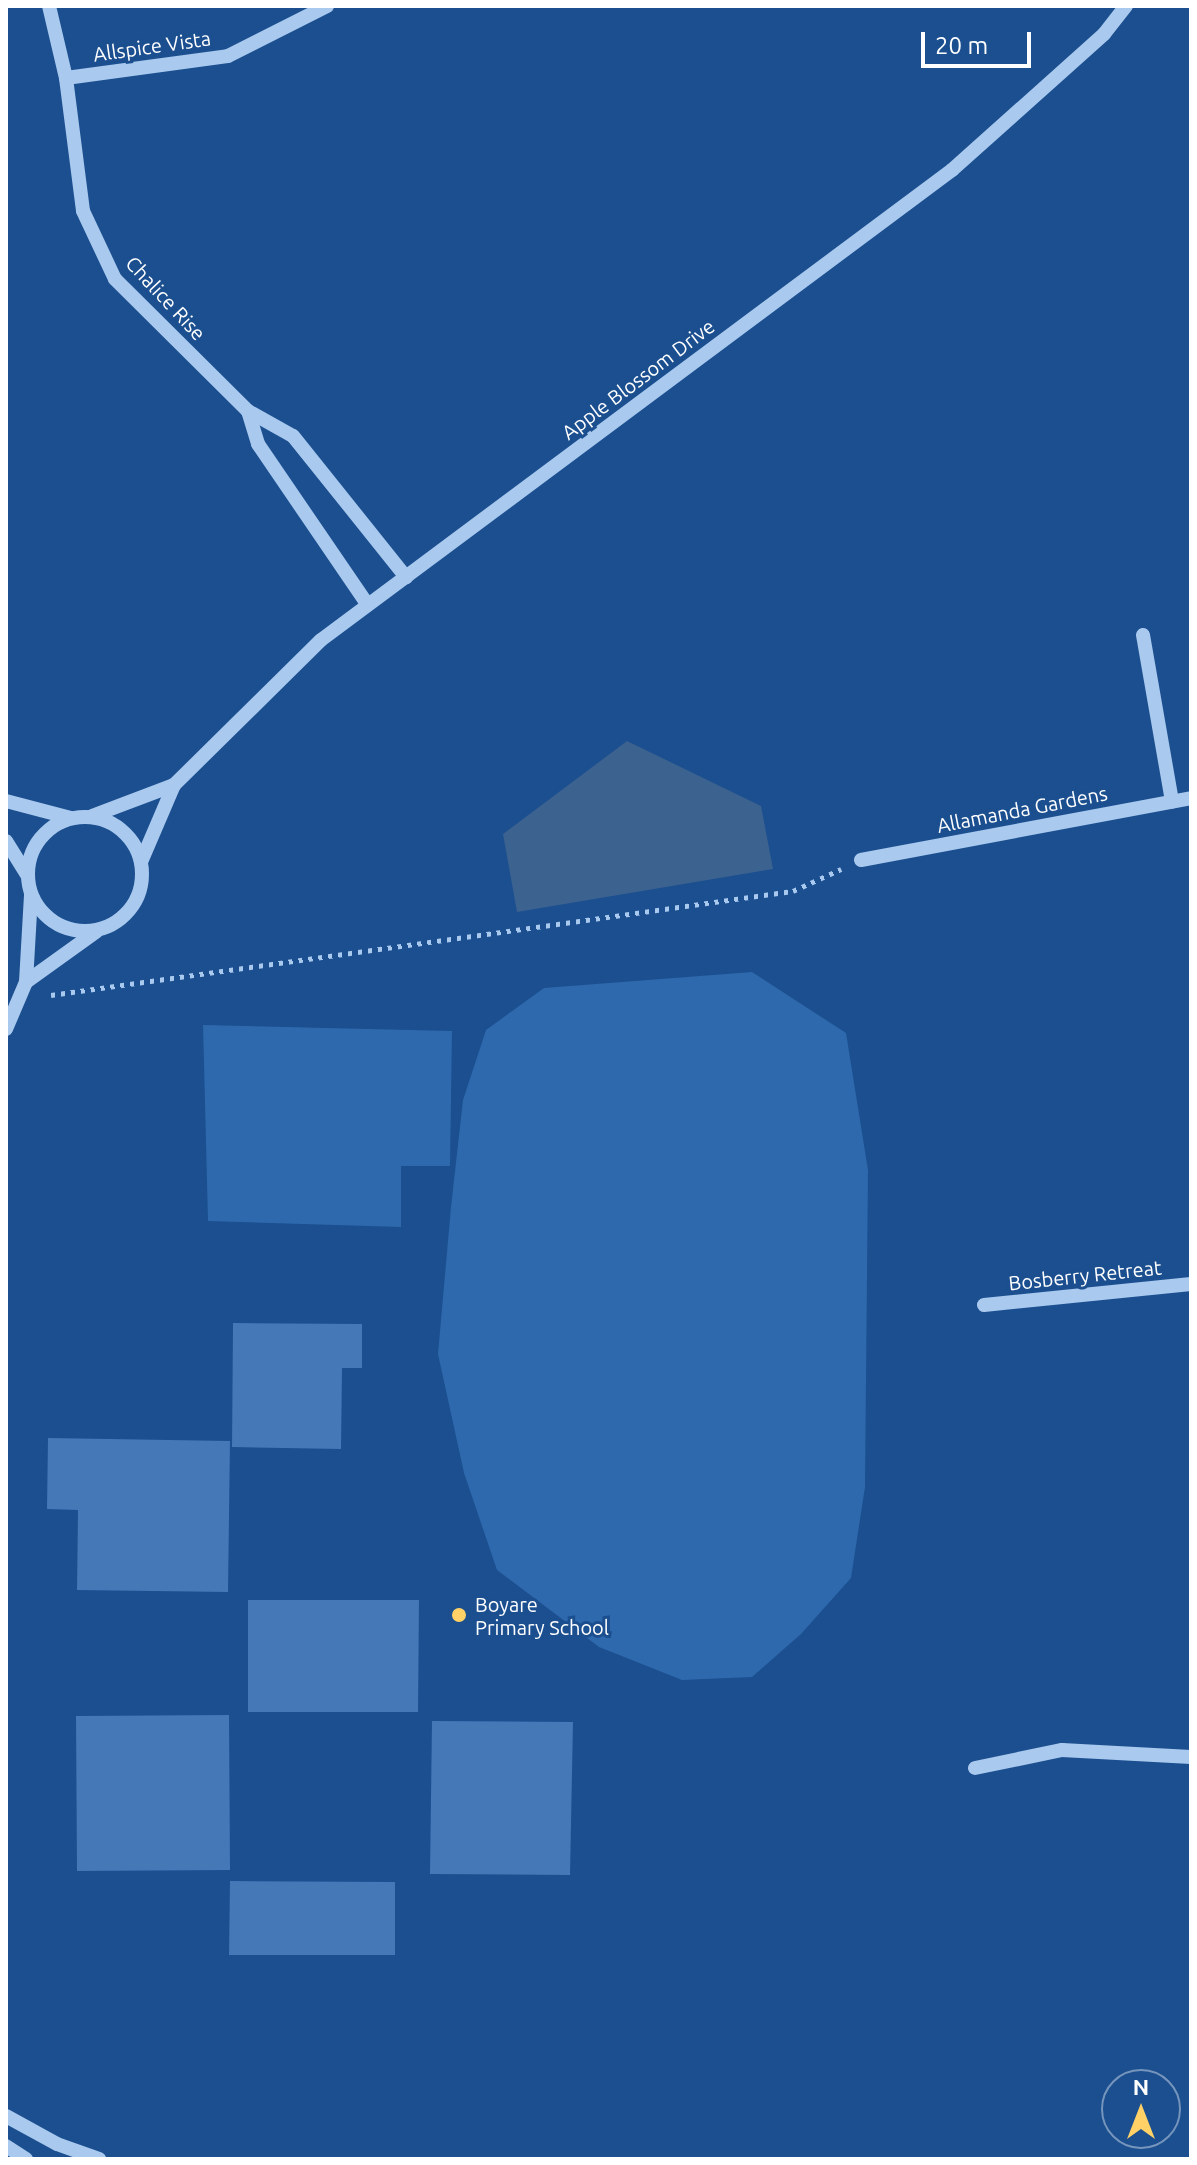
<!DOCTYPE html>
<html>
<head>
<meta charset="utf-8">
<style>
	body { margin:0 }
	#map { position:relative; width:1197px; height:2165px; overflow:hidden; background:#1b4f8f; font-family:Ubuntu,sans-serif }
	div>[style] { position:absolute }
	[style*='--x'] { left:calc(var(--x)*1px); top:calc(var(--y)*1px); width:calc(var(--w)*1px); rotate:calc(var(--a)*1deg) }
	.green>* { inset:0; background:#2e69ad }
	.water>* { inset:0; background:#3c6290 }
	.building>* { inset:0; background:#4478b7 }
	.path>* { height:5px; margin-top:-2.5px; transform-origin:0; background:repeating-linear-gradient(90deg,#a9c9ee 0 4px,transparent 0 10px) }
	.minor>* { height:14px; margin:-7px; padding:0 7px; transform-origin:7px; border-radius:7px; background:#a9c9ee }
	.minor>.ring { margin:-7px; padding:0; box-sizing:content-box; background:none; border:14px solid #a9c9ee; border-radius:50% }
	.dots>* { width:22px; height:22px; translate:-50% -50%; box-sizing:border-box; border:4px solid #1b4f8f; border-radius:50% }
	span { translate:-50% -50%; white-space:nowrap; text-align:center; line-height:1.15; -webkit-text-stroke:6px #1b4f8f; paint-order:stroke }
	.street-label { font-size:20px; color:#fff }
	.poi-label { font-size:20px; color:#fff }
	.left { translate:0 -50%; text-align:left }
	.frame { position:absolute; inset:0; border:8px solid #fff; pointer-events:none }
	.north { position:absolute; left:1101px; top:2069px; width:80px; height:80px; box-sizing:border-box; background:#1b4f8f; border:2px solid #7695bc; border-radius:50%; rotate:0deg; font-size:22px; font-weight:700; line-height:32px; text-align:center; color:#fff }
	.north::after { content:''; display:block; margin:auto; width:28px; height:36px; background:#ffd166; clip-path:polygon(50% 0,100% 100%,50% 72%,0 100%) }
	.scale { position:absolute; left:921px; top:32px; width:110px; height:36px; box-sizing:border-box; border:4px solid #fff; border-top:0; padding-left:10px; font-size:24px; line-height:28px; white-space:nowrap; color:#fff; -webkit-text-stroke:6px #1b4f8f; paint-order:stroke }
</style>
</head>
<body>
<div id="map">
	<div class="green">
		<i style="clip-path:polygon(752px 972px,846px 1033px,868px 1170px,865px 1487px,851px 1578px,801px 1634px,752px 1677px,682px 1680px,599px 1647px,497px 1570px,464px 1473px,438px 1354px,451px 1207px,463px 1100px,486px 1030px,544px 988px)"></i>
		<i style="clip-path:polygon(203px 1025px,452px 1031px,450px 1166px,401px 1166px,401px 1227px,208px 1221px)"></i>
	</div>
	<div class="water">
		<i style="clip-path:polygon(627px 741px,761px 806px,773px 869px,517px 912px,503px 834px)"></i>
	</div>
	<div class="building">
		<i style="clip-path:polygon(233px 1323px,362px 1324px,362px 1368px,342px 1368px,341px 1449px,232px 1447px)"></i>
		<i style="clip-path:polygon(48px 1438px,230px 1441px,228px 1592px,77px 1590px,78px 1510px,47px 1509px)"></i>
		<i style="clip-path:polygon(248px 1600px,419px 1600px,418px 1712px,248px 1712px)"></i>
		<i style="clip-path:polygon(229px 1715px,230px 1870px,77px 1871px,76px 1716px)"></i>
		<i style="clip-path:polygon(432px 1721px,573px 1722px,570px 1875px,430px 1874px)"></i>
		<i style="clip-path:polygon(230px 1881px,395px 1882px,395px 1955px,229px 1955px)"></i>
	</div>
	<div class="path">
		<i style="--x:51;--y:995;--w:749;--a:-7.98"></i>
		<i style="--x:793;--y:891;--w:53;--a:-24.6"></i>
	</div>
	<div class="minor">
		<i style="--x:49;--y:6;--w:74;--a:76.7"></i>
		<i style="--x:66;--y:78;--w:134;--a:82.7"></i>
		<i style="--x:83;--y:211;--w:75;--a:64.8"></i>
		<i style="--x:115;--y:279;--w:187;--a:44.8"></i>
		<i style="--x:248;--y:411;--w:51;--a:29.1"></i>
		<i style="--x:293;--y:436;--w:181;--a:51.3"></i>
		<i style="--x:66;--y:78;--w:163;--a:-7.7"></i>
		<i style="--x:228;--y:56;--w:111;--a:-26.8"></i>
		<i style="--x:248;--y:411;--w:34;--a:73"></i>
		<i style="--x:258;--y:444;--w:194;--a:55.7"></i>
		<i style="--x:1143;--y:635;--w:169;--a:80.1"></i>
		<i style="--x:6;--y:801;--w:67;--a:14.7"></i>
		<i style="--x:92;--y:816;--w:88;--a:-20.7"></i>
		<i class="ring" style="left:28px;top:817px;width:100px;height:100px"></i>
		<i style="--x:6;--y:841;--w:40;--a:58"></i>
		<i style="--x:861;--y:860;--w:336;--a:-10.6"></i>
		<i style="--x:141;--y:862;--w:84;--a:-66.8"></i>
		<i style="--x:174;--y:785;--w:206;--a:-44.6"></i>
		<i style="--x:321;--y:640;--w:787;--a:-36.68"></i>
		<i style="--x:952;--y:170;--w:204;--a:-41.8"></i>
		<i style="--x:1104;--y:34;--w:36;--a:-52"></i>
		<i style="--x:26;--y:982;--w:87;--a:-35.7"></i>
		<i style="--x:6;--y:1029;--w:51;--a:-66.9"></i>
		<i style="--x:26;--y:982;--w:88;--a:-86.7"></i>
		<i style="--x:984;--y:1305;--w:208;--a:-5.8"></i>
		<i style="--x:975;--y:1768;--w:89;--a:-11.7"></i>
		<i style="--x:1062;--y:1750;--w:129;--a:3.1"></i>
		<i style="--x:6;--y:2116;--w:58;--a:28.8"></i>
		<i style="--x:57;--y:2144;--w:45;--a:19.7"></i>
		<i style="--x:6;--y:2146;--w:24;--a:33"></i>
	</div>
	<div class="dots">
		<i style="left:459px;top:1615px;background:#ffd166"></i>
	</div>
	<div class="street-label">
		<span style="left:152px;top:46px;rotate:-8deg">Allspice Vista</span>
		<span style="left:166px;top:298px;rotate:47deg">Chalice Rise</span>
		<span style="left:638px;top:379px;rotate:-37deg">Apple Blossom Drive</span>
		<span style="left:1022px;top:809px;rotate:-11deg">Allamanda Gardens</span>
		<span style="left:1085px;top:1275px;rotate:-6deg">Bosberry Retreat</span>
	</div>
	<div class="poi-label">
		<span class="left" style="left:475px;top:1616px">Boyare<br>Primary School</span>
	</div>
	<div class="frame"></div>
	<div class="north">N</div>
	<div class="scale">20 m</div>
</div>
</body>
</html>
